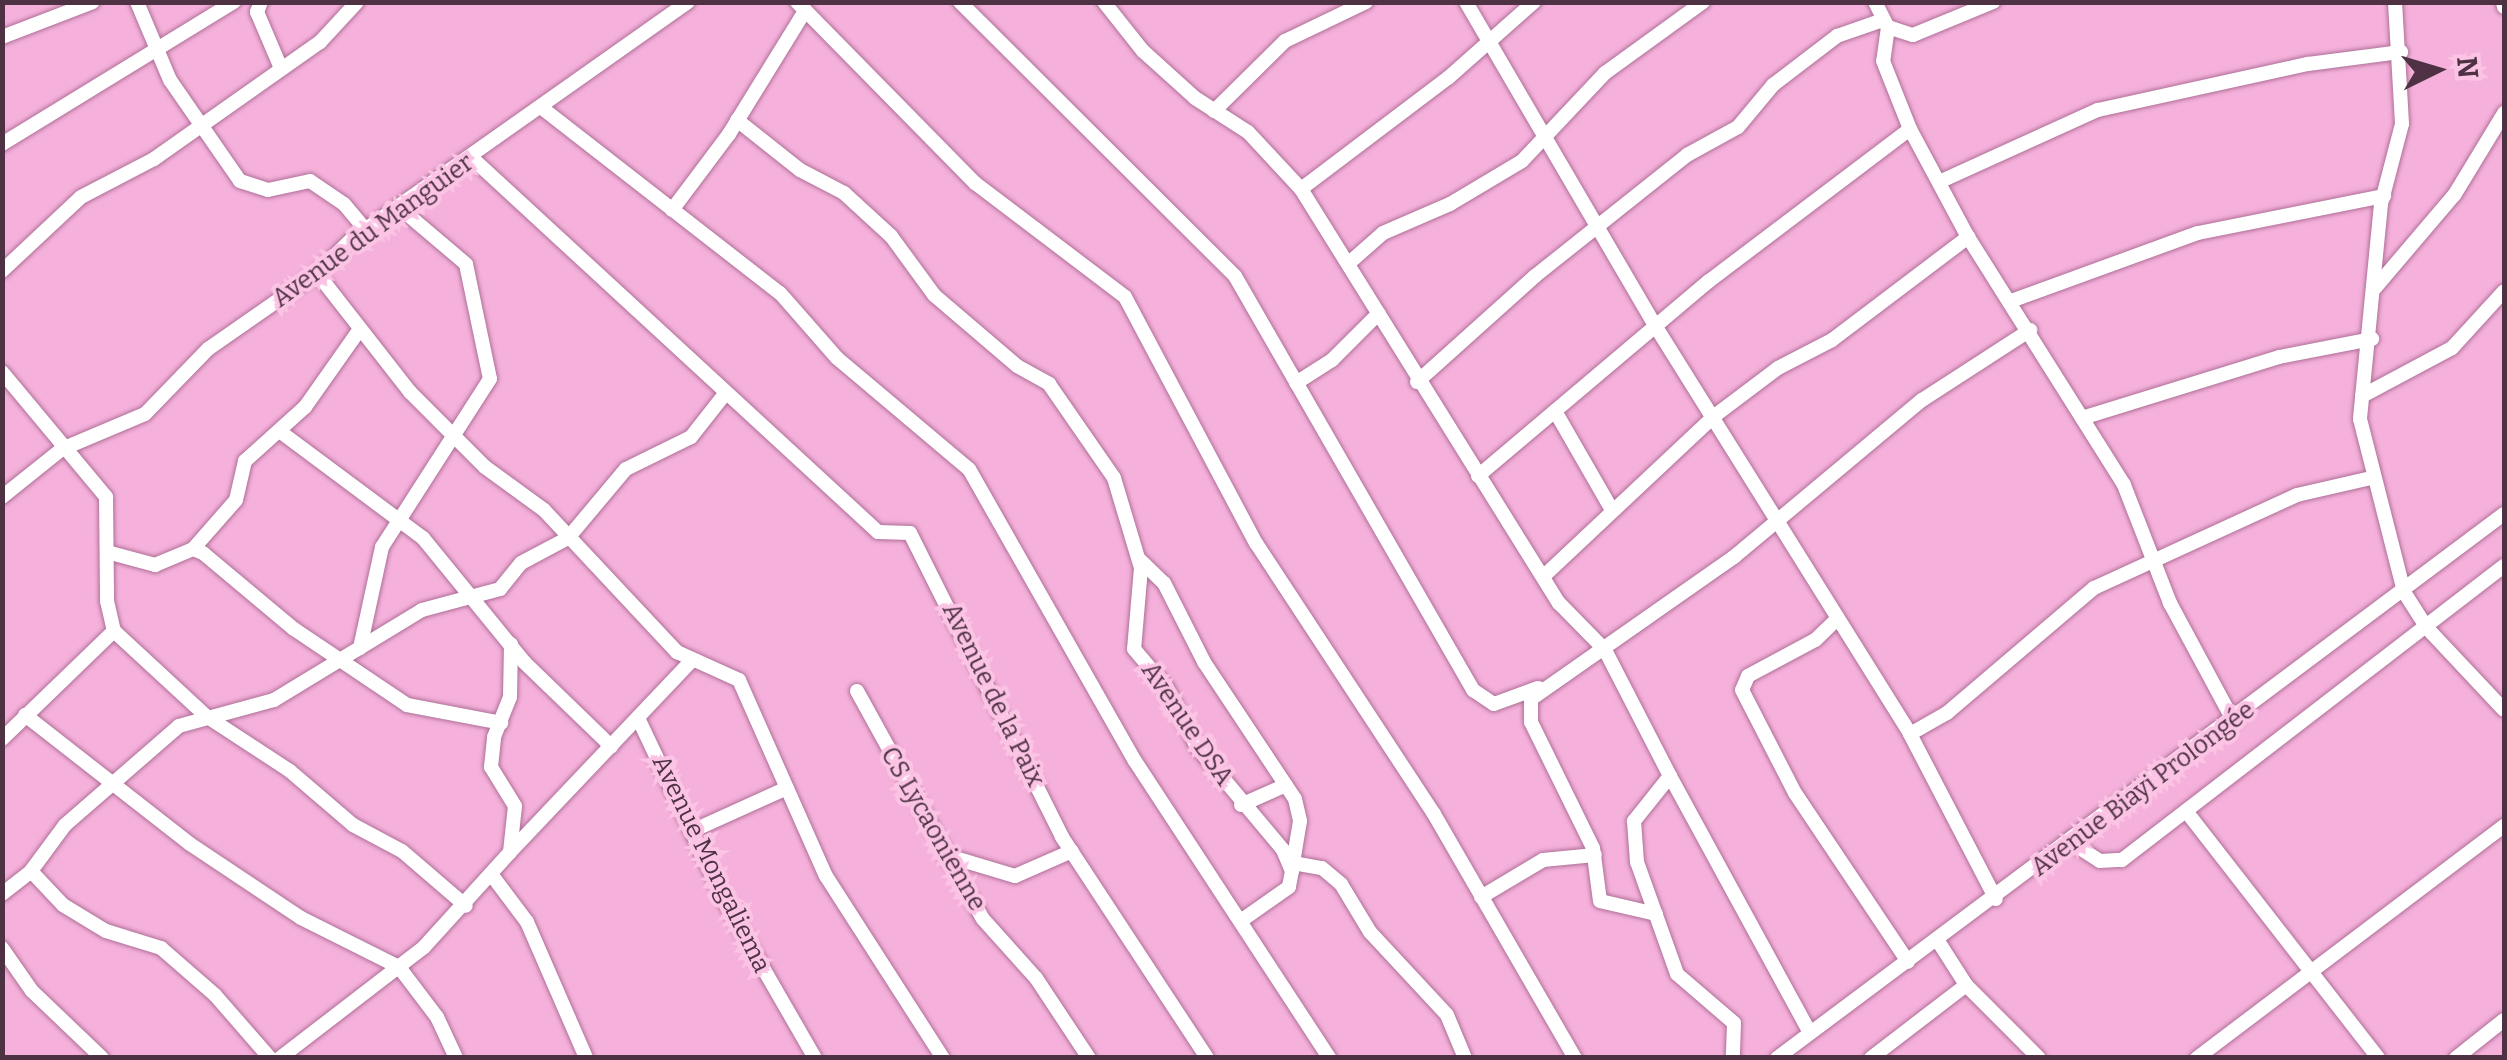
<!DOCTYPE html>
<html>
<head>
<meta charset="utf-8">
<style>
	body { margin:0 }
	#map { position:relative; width:2507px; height:1060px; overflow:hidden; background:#f5b1db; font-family:Bitter,serif }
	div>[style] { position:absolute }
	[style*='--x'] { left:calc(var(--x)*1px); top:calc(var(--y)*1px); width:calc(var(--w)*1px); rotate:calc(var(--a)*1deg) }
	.roads { filter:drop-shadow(0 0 2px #af7098) drop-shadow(0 0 2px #af7098) }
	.minor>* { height:14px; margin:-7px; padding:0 7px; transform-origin:7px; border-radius:7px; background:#fff }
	span { translate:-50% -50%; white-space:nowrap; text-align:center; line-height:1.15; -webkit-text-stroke:8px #fbc3e4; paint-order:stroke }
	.street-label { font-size:25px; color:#4e3243 }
	.frame { position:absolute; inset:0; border:5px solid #4e3243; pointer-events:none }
	.north { position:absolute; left:2387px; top:20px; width:100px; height:100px; -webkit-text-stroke:8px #fbc3e4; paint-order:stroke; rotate:85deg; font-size:28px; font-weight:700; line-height:40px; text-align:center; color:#4e3243 }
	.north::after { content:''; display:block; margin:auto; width:35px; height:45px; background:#4e3243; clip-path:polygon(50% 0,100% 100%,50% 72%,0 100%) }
</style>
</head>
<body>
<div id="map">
	<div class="roads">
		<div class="minor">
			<i style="--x:137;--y:2;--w:85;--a:67.1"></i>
			<i style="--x:170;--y:80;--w:123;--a:55.3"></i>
			<i style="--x:240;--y:181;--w:29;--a:18"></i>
			<i style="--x:268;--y:190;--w:43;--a:-12.1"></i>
			<i style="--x:310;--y:181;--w:41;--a:34.1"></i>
			<i style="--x:344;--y:204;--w:34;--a:50"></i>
			<i style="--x:261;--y:2;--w:11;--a:112"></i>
			<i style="--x:257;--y:12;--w:59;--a:66.9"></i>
			<i style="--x:797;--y:2;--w:254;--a:45.5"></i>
			<i style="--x:975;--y:183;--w:188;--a:37.2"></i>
			<i style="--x:1125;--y:297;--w:279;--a:62"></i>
			<i style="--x:1256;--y:543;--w:324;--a:56.7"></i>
			<i style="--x:1434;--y:814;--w:282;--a:60"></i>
			<i style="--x:960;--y:2;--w:388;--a:44.9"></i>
			<i style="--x:1235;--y:276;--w:478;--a:60.1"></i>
			<i style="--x:1473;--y:690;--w:25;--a:34"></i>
			<i style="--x:1494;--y:704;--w:47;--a:-20"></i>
			<i style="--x:1104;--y:2;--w:63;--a:51.5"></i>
			<i style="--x:1143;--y:51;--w:70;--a:42.1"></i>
			<i style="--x:1195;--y:98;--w:63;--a:32.7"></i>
			<i style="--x:1248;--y:132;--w:78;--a:47.1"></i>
			<i style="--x:1301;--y:189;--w:488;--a:58.1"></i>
			<i style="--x:1559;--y:603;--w:66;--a:45.6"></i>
			<i style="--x:1605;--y:650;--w:142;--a:62.7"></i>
			<i style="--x:1670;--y:776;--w:58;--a:128.7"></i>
			<i style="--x:1634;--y:821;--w:41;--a:85.8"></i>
			<i style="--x:1637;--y:862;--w:119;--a:70.3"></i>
			<i style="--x:1677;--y:974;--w:75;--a:40.7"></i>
			<i style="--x:1734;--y:1023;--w:35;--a:92"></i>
			<i style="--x:1466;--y:2;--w:376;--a:59.7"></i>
			<i style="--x:1656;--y:327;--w:480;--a:58"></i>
			<i style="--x:1910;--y:734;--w:186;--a:62.5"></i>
			<i style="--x:1875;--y:2;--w:28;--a:63"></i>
			<i style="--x:1888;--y:27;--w:34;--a:98"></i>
			<i style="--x:1883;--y:61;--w:73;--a:68.3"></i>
			<i style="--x:1910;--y:129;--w:123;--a:61.8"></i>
			<i style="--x:1968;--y:237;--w:293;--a:57.8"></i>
			<i style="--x:2124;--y:485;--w:127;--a:68.7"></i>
			<i style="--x:2170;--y:603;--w:135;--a:61.7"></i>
			<i style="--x:2395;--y:2;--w:122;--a:86.7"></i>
			<i style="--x:2402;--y:124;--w:83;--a:104.7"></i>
			<i style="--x:2381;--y:204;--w:216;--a:95.6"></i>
			<i style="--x:2360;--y:419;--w:179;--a:75.7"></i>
			<i style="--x:2404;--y:592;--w:43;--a:57.4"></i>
			<i style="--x:2427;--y:628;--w:112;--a:46.8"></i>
			<i style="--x:2503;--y:2;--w:5;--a:79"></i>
			<i style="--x:1888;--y:27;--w:26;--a:18"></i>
			<i style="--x:1913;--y:35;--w:87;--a:-22.4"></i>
			<i style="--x:2;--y:37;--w:97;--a:-21"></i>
			<i style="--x:542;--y:108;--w:301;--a:37.9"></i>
			<i style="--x:780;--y:293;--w:86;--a:48.8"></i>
			<i style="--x:837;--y:358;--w:172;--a:40.1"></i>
			<i style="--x:969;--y:469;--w:336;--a:60.4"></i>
			<i style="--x:1135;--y:761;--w:355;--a:56.8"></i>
			<i style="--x:1214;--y:111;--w:100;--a:-44.6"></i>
			<i style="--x:1285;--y:41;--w:90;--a:-25.7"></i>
			<i style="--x:737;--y:120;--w:80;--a:38.4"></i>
			<i style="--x:800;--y:170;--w:50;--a:27.6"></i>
			<i style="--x:844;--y:193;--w:64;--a:42.5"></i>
			<i style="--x:891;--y:236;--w:73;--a:53.9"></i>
			<i style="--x:934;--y:295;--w:109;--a:40.5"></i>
			<i style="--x:1017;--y:366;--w:37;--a:29"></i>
			<i style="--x:1049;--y:384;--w:114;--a:55.3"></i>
			<i style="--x:1114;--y:478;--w:94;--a:73.3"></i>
			<i style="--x:1141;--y:568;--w:81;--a:94.9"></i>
			<i style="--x:1134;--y:649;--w:51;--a:49.8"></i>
			<i style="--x:1167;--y:688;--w:66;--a:63"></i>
			<i style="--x:1197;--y:747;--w:134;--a:50.1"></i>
			<i style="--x:1283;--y:850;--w:23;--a:67"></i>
			<i style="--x:1292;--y:871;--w:16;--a:101"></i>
			<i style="--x:1289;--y:887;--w:57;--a:144.9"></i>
			<i style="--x:2;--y:144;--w:272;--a:-31.5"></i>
			<i style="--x:472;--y:158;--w:552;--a:42.65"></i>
			<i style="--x:878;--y:532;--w:32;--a:2"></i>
			<i style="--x:910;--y:533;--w:340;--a:63.4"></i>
			<i style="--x:1062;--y:837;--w:264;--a:56.7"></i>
			<i style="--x:1939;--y:182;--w:175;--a:-24.4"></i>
			<i style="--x:2098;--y:110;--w:215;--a:-12.4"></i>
			<i style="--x:2308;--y:64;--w:94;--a:-7.4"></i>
			<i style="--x:1301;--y:189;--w:184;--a:-37.1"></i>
			<i style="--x:1448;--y:78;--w:115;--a:-41.5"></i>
			<i style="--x:672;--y:210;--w:95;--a:-53.1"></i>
			<i style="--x:729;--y:134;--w:145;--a:-58.3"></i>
			<i style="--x:1349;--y:263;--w:45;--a:-41.4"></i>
			<i style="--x:1383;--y:233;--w:73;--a:-23.4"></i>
			<i style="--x:1450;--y:204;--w:84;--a:-30.8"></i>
			<i style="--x:1522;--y:161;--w:121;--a:-46.7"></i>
			<i style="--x:1605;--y:73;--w:121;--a:-35.9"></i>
			<i style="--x:2;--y:271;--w:108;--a:-43.1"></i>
			<i style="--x:81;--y:197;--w:82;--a:-27.5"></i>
			<i style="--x:154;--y:159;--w:203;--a:-35.2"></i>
			<i style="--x:320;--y:42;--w:54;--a:-47.2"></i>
			<i style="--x:317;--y:273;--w:151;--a:52"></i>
			<i style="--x:410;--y:392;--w:106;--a:45"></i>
			<i style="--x:485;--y:467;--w:73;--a:36.1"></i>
			<i style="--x:544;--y:510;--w:195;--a:46.9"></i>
			<i style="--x:677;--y:652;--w:68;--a:24.3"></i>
			<i style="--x:739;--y:680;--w:214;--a:66.1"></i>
			<i style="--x:826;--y:876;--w:216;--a:57.3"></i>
			<i style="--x:2375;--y:288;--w:123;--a:-49.6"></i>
			<i style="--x:2455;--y:194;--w:95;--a:-58.8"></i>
			<i style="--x:2011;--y:301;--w:199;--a:-20"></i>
			<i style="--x:2198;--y:233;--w:190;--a:-11.3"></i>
			<i style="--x:2;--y:372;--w:163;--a:50.2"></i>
			<i style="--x:106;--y:497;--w:104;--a:89.4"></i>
			<i style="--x:107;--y:601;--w:31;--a:77"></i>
			<i style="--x:114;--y:631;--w:125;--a:42.7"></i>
			<i style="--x:206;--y:716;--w:100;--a:33.2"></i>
			<i style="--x:290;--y:771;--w:83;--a:40.6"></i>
			<i style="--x:353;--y:825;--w:55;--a:28"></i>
			<i style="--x:402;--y:851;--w:84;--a:40.7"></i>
			<i style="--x:1417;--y:382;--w:159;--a:-41.9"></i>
			<i style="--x:1535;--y:276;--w:194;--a:-38.5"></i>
			<i style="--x:1687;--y:155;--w:58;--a:-28.8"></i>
			<i style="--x:1738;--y:127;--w:55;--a:-50.2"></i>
			<i style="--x:1773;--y:85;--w:81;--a:-37.4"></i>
			<i style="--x:1837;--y:36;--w:49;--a:-19.2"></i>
			<i style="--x:1296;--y:383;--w:43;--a:-32.6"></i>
			<i style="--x:1332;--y:360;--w:66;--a:-45"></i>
			<i style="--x:2362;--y:396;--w:102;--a:-28.1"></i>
			<i style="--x:2452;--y:348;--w:77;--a:-47.6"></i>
			<i style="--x:1555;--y:411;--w:114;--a:60.1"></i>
			<i style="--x:2082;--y:418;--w:206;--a:-17.2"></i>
			<i style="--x:2279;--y:357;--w:95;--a:-11"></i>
			<i style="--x:282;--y:433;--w:176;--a:36.7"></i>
			<i style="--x:423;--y:538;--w:161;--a:50.8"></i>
			<i style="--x:525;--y:663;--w:120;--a:44"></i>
			<i style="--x:1478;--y:476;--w:302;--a:-40.2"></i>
			<i style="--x:1709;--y:281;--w:252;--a:-37.1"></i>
			<i style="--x:2;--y:497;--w:77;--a:-38.7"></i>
			<i style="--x:62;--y:449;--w:90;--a:-22.9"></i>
			<i style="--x:145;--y:414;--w:91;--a:-45.9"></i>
			<i style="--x:208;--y:349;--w:133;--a:-34.9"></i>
			<i style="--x:317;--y:273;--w:49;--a:-44.2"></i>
			<i style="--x:352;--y:239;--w:411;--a:-35.2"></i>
			<i style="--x:193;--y:549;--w:65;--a:-48.7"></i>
			<i style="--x:236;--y:500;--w:40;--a:-77"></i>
			<i style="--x:245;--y:461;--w:81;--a:-42"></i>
			<i style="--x:305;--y:407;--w:95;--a:-54.8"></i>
			<i style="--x:107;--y:552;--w:50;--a:15.2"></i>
			<i style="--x:155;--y:565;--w:41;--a:-22.8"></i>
			<i style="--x:193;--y:549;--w:11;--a:22"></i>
			<i style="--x:203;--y:553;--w:119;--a:39.9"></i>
			<i style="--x:294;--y:629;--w:136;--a:33.9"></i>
			<i style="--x:407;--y:705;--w:96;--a:10.8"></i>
			<i style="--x:1140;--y:560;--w:33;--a:44"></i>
			<i style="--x:1164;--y:583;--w:89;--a:63.1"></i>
			<i style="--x:1204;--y:662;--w:164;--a:56.4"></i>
			<i style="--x:1295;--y:799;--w:23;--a:77"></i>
			<i style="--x:1300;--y:821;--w:49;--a:99.5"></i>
			<i style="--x:1546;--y:574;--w:229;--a:-43.2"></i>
			<i style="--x:1713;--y:417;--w:81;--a:-37"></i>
			<i style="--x:1778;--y:368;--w:61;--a:-27.4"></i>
			<i style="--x:1832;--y:340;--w:171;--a:-37.1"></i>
			<i style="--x:1837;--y:619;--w:30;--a:136"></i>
			<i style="--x:1815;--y:640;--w:76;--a:151.8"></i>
			<i style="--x:1748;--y:676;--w:15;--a:113"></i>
			<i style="--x:1742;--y:690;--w:116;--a:62.8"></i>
			<i style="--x:1795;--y:793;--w:203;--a:56.2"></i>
			<i style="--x:360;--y:648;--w:103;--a:-77.7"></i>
			<i style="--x:382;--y:547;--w:200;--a:-57.3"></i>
			<i style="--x:490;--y:379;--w:117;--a:-101.8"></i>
			<i style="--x:466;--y:264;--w:87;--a:-139.7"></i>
			<i style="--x:857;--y:691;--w:260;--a:61.1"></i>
			<i style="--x:983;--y:919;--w:79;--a:48.1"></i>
			<i style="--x:1036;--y:978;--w:96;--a:56.5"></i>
			<i style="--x:25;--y:715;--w:209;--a:38"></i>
			<i style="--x:190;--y:844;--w:133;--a:33.7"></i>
			<i style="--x:301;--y:918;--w:110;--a:26.6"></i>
			<i style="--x:399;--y:967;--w:63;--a:52.8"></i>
			<i style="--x:437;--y:1017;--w:45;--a:65.1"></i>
			<i style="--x:639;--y:720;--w:199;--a:64.7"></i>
			<i style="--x:724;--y:900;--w:182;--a:60.1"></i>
			<i style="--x:1910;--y:734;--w:43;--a:-29.6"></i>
			<i style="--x:1947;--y:713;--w:193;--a:-40.4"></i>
			<i style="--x:2094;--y:588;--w:223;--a:-24.6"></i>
			<i style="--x:2297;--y:495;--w:76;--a:-12.9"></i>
			<i style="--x:2;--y:739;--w:156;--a:-44"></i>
			<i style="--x:1670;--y:776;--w:290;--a:61.4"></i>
			<i style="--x:1241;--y:805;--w:49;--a:-24"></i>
			<i style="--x:2186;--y:811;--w:313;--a:52.1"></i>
			<i style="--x:692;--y:831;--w:104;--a:-24.4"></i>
			<i style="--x:2072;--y:843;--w:33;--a:33"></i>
			<i style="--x:2100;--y:861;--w:22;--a:-3"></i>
			<i style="--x:2122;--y:860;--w:482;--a:-37.6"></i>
			<i style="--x:510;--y:852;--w:263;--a:-46.5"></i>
			<i style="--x:945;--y:855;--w:73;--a:16.7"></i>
			<i style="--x:1015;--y:876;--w:62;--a:-23.7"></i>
			<i style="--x:1293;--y:863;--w:29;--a:10"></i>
			<i style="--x:1322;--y:868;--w:25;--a:40"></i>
			<i style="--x:1341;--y:884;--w:56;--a:58.9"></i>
			<i style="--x:1370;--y:932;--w:113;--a:47.1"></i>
			<i style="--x:1447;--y:1015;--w:47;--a:67.3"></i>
			<i style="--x:31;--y:871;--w:47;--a:46.7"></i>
			<i style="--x:63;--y:905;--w:50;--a:31.2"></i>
			<i style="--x:106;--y:931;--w:58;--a:17.2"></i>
			<i style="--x:161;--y:948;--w:72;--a:41"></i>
			<i style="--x:215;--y:995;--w:84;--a:48.9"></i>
			<i style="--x:491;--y:874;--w:60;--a:53.1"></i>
			<i style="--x:527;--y:922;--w:148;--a:66.5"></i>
			<i style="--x:2;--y:894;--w:37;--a:-38"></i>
			<i style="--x:31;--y:871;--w:57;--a:-53.5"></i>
			<i style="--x:65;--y:825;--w:151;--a:-41"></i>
			<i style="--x:179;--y:726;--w:98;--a:-15.3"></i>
			<i style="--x:274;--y:700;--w:173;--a:-31.3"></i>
			<i style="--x:422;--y:610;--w:81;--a:-15.1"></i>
			<i style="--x:500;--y:589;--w:33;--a:-51"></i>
			<i style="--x:521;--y:563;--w:53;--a:-28"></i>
			<i style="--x:568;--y:538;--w:90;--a:-50"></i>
			<i style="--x:626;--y:469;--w:72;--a:-26.2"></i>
			<i style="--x:691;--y:437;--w:53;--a:-51.8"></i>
			<i style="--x:1481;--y:897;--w:72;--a:-30.8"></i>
			<i style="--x:1543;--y:860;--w:52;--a:-5.5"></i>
			<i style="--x:1656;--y:914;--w:57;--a:-166.9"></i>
			<i style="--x:1600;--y:901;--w:53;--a:-97.5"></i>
			<i style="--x:1593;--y:848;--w:140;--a:-116.2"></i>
			<i style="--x:1531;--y:722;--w:23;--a:-90"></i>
			<i style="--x:1531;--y:699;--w:248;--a:-35"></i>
			<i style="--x:1734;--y:557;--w:245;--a:-39.9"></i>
			<i style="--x:1922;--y:400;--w:129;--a:-32.9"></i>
			<i style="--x:1938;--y:941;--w:52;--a:57.5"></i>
			<i style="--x:1966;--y:985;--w:103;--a:45"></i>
			<i style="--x:2;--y:948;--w:52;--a:55.1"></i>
			<i style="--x:32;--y:991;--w:97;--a:43.7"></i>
			<i style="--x:280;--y:1058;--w:182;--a:-37.6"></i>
			<i style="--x:424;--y:947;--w:128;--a:-47.8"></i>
			<i style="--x:510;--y:852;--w:46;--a:-83.8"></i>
			<i style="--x:515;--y:806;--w:46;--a:-121.6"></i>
			<i style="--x:491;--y:767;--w:30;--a:-84"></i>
			<i style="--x:494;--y:737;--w:43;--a:-68.2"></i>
			<i style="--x:510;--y:697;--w:53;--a:-88.9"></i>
			<i style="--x:1777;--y:1058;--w:908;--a:-36.81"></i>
			<i style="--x:1871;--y:1058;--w:120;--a:-37.5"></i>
			<i style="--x:2197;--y:1058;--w:385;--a:-37.1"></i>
			<i style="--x:2456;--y:1058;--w:61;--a:-38.4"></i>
		</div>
	</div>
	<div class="street-label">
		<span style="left:373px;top:231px;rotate:-36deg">Avenue du Manguier</span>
		<span style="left:993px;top:695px;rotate:64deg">Avenue de la Paix</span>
		<span style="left:1187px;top:724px;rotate:56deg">Avenue DSA</span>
		<span style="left:2143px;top:789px;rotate:-37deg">Avenue Biayi Prolongée</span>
		<span style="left:933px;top:829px;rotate:60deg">CS Lycaonienne</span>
		<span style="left:711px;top:864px;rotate:64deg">Avenue Mongaliema</span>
	</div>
	<div class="frame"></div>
	<div class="north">N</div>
</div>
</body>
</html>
